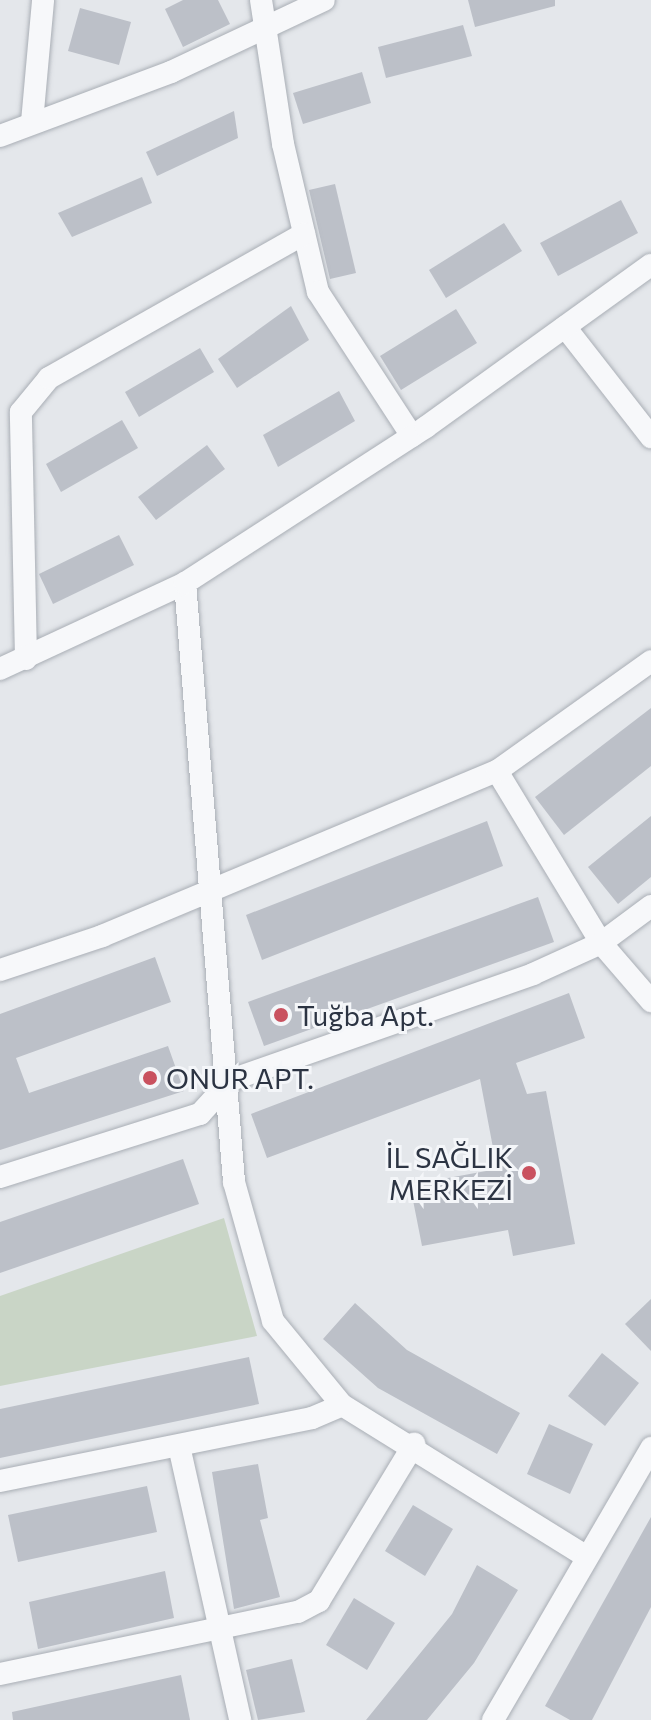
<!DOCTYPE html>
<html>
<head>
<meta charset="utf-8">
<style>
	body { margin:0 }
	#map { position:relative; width:651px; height:1720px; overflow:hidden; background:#e4e7eb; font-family:Commissioner,sans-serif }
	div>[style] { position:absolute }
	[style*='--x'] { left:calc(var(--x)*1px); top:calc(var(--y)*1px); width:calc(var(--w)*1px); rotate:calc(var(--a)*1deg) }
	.green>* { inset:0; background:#c9d5c6 }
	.building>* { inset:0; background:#bcc0c8 }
	.roads { filter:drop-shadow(0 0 2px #a9aeb5) drop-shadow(0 0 2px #a9aeb5) }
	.minor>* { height:22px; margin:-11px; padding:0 11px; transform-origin:11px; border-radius:11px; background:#f7f8fa }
	.dots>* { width:22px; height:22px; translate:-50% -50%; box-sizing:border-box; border:4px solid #f4f6f9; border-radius:50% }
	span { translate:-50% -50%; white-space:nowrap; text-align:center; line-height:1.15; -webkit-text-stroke:6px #f4f6f9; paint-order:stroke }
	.poi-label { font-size:28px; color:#2c3443 }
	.left { translate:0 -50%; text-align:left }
	.right { translate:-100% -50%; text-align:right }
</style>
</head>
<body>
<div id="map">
	<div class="green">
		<i style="clip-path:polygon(224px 1218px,257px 1336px,0 1386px,0 1296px)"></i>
	</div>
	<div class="building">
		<i style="clip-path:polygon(183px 0,218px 0,230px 24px,183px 47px,165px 9px)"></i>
		<i style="clip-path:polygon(468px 0,555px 0,555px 6px,475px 27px)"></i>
		<i style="clip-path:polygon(80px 8px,131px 22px,119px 65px,68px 51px)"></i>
		<i style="clip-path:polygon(463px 25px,472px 56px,386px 78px,378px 47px)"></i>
		<i style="clip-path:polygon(362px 72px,371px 103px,303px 124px,293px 93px)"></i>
		<i style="clip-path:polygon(234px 111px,238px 138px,157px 176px,146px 152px)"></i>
		<i style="clip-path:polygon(142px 177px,152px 203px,72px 237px,58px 213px)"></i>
		<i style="clip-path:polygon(335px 184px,356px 273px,330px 279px,309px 190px)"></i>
		<i style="clip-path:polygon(621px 200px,638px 233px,558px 276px,540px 243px)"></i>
		<i style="clip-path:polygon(504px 223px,522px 251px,446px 298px,429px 270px)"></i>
		<i style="clip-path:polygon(291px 306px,309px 340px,237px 388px,218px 359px)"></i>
		<i style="clip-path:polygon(456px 309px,477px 343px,401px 390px,380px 356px)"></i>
		<i style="clip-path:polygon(200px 348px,214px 372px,139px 417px,125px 392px)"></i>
		<i style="clip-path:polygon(339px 391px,355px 421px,278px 467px,263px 435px)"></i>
		<i style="clip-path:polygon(122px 420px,138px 448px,61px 492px,46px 464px)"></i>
		<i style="clip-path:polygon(207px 445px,225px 469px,156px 520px,138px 497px)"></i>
		<i style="clip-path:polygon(119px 535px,134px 565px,53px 604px,39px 574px)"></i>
		<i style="clip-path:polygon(651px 708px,651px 766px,564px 835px,535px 797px)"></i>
		<i style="clip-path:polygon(651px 816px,651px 877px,618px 904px,588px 867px)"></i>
		<i style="clip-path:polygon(487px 821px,503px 866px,262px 960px,246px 915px)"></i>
		<i style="clip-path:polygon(538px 897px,554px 942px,264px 1046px,248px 1002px)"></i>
		<i style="clip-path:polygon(155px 957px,171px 1002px,16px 1058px,29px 1093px,168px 1046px,184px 1091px,0 1150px,0 1014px)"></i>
		<i style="clip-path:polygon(569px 993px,585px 1038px,516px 1063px,527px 1094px,546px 1091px,575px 1244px,513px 1256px,508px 1230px,422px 1246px,410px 1185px,497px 1169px,480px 1079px,267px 1158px,251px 1114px)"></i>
		<i style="clip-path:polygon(183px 1159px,199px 1204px,0 1273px,0 1222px)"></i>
		<i style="clip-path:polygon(651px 1299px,651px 1351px,625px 1324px)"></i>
		<i style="clip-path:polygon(355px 1303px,407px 1350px,520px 1413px,497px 1454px,378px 1388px,323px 1339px)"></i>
		<i style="clip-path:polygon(602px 1353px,639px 1383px,605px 1426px,568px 1396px)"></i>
		<i style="clip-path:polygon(249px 1357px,259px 1404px,0 1458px,0 1409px)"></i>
		<i style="clip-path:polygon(549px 1424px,593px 1444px,570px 1494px,527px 1474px)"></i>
		<i style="clip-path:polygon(258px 1464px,268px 1518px,260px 1520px,280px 1597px,234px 1609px,212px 1472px)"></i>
		<i style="clip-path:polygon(147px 1486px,157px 1532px,18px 1562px,8px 1515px)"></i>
		<i style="clip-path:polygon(413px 1505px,453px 1529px,425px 1576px,385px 1551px)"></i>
		<i style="clip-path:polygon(651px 1517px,651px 1607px,592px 1720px,570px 1720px,545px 1706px)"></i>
		<i style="clip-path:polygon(477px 1565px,518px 1590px,474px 1663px,427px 1720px,366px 1720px,452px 1614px)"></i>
		<i style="clip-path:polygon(165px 1571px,174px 1618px,38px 1649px,29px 1602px)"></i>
		<i style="clip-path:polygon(354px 1598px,395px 1623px,367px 1670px,326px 1645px)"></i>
		<i style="clip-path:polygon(292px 1659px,305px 1712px,258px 1720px,246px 1670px)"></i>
		<i style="clip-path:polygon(181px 1675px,190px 1720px,13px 1720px,12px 1712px)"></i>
	</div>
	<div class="roads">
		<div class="minor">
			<i style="--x:261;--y:0;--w:146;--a:81.3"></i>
			<i style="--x:283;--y:144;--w:152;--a:76.7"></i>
			<i style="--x:318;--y:292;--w:172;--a:56.9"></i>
			<i style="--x:32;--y:122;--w:122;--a:-84.8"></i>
			<i style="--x:0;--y:136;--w:183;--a:-20.5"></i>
			<i style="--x:171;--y:72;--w:169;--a:-25.2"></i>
			<i style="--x:565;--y:327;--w:140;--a:52"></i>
			<i style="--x:185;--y:583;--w:601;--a:85.32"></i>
			<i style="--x:234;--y:1182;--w:144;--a:74.3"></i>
			<i style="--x:273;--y:1321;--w:109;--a:50.6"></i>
			<i style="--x:342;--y:1405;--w:287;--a:31.8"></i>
			<i style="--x:26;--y:659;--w:247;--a:-91.2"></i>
			<i style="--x:21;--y:412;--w:44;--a:-50.5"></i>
			<i style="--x:49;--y:378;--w:293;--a:-29.5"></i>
			<i style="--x:0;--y:669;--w:204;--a:-24.9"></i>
			<i style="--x:185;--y:583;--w:287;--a:-32.9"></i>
			<i style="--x:426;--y:427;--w:277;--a:-35.8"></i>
			<i style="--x:497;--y:771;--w:201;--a:58.8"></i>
			<i style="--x:601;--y:943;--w:77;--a:49.2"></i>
			<i style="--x:0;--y:970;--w:108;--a:-18.4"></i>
			<i style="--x:102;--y:936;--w:428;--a:-22.7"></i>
			<i style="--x:497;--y:771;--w:189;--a:-35.5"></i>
			<i style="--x:0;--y:1177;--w:210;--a:-17.5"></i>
			<i style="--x:200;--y:1114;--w:46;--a:-47.6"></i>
			<i style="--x:231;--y:1080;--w:320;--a:-19.3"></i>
			<i style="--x:533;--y:974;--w:75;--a:-24.5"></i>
			<i style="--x:601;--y:943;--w:62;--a:-36.5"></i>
			<i style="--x:179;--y:1446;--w:281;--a:77.4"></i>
			<i style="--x:0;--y:1481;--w:318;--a:-11.4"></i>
			<i style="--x:312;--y:1418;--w:33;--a:-23"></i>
			<i style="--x:0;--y:1674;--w:304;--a:-11.8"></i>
			<i style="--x:298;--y:1612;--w:24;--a:-28"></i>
			<i style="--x:319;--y:1601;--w:184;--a:-58.8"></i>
			<i style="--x:493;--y:1720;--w:315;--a:-59.8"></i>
		</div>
	</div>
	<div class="dots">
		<i style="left:281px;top:1015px;background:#c9515f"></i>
		<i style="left:150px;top:1078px;background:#c9515f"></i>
		<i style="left:529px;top:1173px;background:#c9515f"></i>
	</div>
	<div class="poi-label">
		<span class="left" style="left:297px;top:1015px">Tuğba Apt.</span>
		<span class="left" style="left:166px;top:1078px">ONUR APT.</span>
		<span class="right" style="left:513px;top:1173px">İL SAĞLIK<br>MERKEZİ</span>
	</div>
</div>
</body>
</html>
